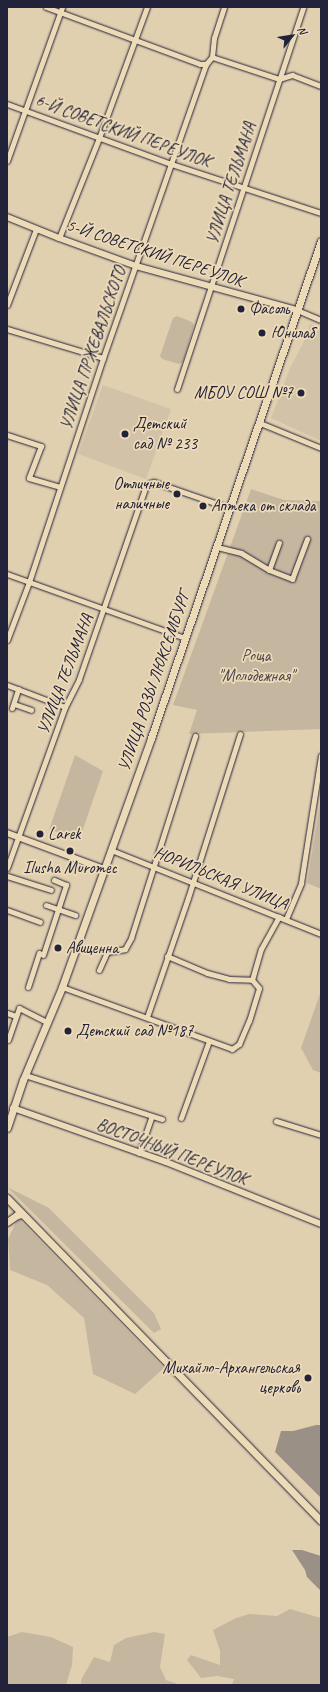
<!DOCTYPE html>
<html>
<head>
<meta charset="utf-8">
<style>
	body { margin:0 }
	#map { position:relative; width:328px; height:1692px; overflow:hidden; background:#e1d0b0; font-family:Caveat,sans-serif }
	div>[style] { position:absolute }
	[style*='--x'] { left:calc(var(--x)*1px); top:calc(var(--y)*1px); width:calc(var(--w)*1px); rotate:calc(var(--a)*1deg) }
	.built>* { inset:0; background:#d2c2a7 }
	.green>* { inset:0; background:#c5b69f }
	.water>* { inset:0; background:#9b9085 }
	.roads { filter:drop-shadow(0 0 1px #22223b) drop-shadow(0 0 1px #22223b) }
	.minor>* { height:5px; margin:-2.5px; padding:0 2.5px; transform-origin:2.5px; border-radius:2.5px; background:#eddbb8 }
	.tertiary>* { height:6px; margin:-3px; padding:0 3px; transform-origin:3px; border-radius:3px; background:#eddbb8 }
	.secondary>* { height:7px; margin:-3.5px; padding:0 3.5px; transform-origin:3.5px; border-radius:3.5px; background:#eddbb8 }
	.dots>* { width:11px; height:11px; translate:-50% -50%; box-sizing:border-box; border:2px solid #eddbb8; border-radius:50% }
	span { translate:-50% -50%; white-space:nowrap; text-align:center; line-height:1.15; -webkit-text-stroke:3.5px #eddbb8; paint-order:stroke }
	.street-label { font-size:17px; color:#22223b }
	.poi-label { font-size:17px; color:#22223b }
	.left { translate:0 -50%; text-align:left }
	.right { translate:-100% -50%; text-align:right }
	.park-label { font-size:17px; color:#4b4754 }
	.frame { position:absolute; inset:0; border:8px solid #22223b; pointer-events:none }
	.north { position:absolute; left:272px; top:16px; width:40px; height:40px; -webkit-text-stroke:3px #eddbb8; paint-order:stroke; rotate:60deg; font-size:11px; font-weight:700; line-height:16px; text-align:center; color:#22223b }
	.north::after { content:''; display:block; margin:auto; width:14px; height:18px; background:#22223b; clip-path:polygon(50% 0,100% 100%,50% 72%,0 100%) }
</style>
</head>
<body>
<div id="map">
	<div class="built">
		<i style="clip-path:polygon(310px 324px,321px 328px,321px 441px,271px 418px,290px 368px,303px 343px)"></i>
		<i style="clip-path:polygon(103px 385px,171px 409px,146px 479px,78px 454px)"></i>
	</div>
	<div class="green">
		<i style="clip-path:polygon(177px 316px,192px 322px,194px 325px,183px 362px,179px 364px,162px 359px,160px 356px,173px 318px)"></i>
		<i style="clip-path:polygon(251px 489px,284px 500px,321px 501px,321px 729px,189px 734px,197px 710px,173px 705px)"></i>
		<i style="clip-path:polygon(75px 755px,103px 771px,80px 838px,49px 830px)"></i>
		<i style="clip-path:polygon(321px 797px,321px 889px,307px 883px)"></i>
		<i style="clip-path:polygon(321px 991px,321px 1073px,313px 1070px,301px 1048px)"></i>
		<i style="clip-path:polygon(7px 1187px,49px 1208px,154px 1313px,161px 1329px,154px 1333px)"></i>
		<i style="clip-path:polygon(18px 1218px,164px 1368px,135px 1394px,93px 1374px,84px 1318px,47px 1285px,10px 1270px,8px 1239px)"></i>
		<i style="clip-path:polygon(290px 1609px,321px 1618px,321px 1685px,232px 1685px,234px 1679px,217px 1676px,201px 1678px,187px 1660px,191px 1655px,220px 1665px,220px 1651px,213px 1630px,236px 1618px,249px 1614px,277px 1616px)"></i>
		<i style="clip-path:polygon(22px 1632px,51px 1637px,73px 1647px,72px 1665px,66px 1685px,7px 1685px,7px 1637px)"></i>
		<i style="clip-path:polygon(154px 1632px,165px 1634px,160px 1667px,166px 1680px,180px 1685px,81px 1685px,81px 1680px,94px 1657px,110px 1662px,114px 1645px,126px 1638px)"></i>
	</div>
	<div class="water">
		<i style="clip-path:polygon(316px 1425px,321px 1425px,321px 1498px,275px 1452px,281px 1431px,293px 1431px)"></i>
		<i style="clip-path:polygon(292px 1550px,302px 1550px,321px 1556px,321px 1591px,307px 1577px,305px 1570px)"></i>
	</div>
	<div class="roads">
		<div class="minor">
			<i style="--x:46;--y:7;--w:164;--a:20.3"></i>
			<i style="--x:200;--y:64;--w:6;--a:0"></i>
			<i style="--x:206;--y:64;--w:9;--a:-49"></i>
			<i style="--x:212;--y:57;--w:71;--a:18.2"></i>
			<i style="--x:279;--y:79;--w:14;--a:-17"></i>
			<i style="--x:292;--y:75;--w:31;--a:21"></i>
			<i style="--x:212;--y:57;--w:19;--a:-84"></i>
			<i style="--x:214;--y:38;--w:33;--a:-72"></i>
			<i style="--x:7;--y:104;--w:175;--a:20.1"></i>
			<i style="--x:171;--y:164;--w:158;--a:18.1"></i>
			<i style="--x:7;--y:161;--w:164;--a:-70.3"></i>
			<i style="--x:59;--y:238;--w:108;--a:-68.2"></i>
			<i style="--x:99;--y:138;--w:140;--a:-69.9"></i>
			<i style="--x:7;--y:305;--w:81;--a:-69.1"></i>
			<i style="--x:297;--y:310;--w:26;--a:23"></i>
			<i style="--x:7;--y:329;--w:100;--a:16.8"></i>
			<i style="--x:177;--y:389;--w:402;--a:-71.7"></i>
			<i style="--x:260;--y:423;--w:66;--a:22.3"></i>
			<i style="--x:7;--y:435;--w:36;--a:18"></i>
			<i style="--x:41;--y:446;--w:34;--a:111"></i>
			<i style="--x:29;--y:478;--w:32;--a:16"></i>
			<i style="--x:217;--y:547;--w:25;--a:14"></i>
			<i style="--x:241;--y:553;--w:33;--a:31"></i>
			<i style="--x:269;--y:570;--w:25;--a:21"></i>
			<i style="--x:292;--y:579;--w:43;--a:-69.4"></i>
			<i style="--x:269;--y:570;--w:29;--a:-70"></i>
			<i style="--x:7;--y:574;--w:189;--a:19.8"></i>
			<i style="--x:7;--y:640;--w:62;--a:-69.2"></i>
			<i style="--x:29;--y:582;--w:236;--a:-71.7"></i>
			<i style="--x:103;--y:358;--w:312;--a:-70.7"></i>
			<i style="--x:7;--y:685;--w:62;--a:20.8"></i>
			<i style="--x:14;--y:704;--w:18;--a:19"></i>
			<i style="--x:12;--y:708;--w:20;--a:-72"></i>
			<i style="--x:111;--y:850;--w:226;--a:21.8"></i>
			<i style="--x:7;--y:868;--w:171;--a:-70.2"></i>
			<i style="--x:65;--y:707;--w:31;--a:-63"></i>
			<i style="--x:79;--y:679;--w:202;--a:-70.9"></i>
			<i style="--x:145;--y:488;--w:7;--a:-45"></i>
			<i style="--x:150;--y:483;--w:4;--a:-14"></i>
			<i style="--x:154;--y:482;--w:79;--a:19.1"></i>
			<i style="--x:7;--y:876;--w:46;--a:17.7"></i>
			<i style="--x:46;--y:905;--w:31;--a:19"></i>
			<i style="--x:7;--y:910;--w:35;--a:20"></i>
			<i style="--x:286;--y:919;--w:39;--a:-67"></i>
			<i style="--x:301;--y:883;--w:129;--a:-81.1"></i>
			<i style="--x:43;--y:955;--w:74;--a:-71.8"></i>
			<i style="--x:66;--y:885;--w:13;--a:-157"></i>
			<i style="--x:167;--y:956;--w:43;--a:23"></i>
			<i style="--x:207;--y:973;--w:23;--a:15"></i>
			<i style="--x:229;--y:979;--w:23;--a:2"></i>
			<i style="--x:252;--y:980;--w:32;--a:-74"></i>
			<i style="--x:261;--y:949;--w:37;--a:-61"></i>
			<i style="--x:99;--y:970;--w:20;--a:-66"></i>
			<i style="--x:107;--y:952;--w:18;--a:-9"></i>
			<i style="--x:125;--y:949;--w:13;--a:-61"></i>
			<i style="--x:131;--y:938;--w:212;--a:-72.4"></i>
			<i style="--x:28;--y:987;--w:36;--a:-72"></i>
			<i style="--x:62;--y:987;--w:181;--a:20"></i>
			<i style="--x:232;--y:1049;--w:9;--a:-36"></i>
			<i style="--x:239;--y:1044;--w:25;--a:-67"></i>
			<i style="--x:249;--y:1021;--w:34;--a:-73"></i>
			<i style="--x:259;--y:988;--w:11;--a:-131"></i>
			<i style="--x:7;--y:1013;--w:9;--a:18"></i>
			<i style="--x:147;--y:1017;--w:126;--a:-71"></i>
			<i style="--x:188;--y:898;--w:172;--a:-72.4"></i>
			<i style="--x:8;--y:1040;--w:34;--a:-71"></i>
			<i style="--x:19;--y:1008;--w:31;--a:27"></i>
			<i style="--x:25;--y:1075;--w:144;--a:17.8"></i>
			<i style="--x:181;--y:1118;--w:82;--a:-70"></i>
			<i style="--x:276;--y:1121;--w:47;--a:17.3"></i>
			<i style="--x:139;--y:1153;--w:39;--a:-71"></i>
		</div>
		<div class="tertiary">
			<i style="--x:7;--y:217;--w:56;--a:22"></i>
			<i style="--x:59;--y:238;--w:82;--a:20"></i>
			<i style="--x:136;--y:266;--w:167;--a:15.3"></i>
			<i style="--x:7;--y:833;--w:103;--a:20.4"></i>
			<i style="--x:13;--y:1108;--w:162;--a:19.4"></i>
			<i style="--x:166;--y:1162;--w:167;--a:21.8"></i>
		</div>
		<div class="secondary">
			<i style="--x:7;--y:1128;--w:51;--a:-71.6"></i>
			<i style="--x:23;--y:1080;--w:101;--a:-67.2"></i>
			<i style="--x:62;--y:987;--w:264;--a:-70.3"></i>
			<i style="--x:151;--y:738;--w:525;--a:-71.12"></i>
			<i style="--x:7;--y:1198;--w:450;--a:45.8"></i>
			<i style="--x:7;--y:1222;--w:12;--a:-35"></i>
			<i style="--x:17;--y:1215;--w:5;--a:-11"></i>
		</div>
	</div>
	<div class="dots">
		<i style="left:241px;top:309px;background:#22223b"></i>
		<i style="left:262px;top:333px;background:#22223b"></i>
		<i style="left:301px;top:393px;background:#22223b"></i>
		<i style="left:125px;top:434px;background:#22223b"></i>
		<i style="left:177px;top:494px;background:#22223b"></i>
		<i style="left:203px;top:506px;background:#22223b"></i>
		<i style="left:40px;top:834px;background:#22223b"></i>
		<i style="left:70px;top:851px;background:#22223b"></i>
		<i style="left:58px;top:948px;background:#22223b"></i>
		<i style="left:68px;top:1031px;background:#22223b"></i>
		<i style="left:308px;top:1378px;background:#22223b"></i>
	</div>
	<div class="street-label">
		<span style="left:123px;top:131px;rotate:20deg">6-Й СОВЕТСКИЙ ПЕРЕУЛОК</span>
		<span style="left:231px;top:183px;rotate:-72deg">УЛИЦА ТЕЛЬМАНА</span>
		<span style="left:155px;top:253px;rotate:18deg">5-Й СОВЕТСКИЙ ПЕРЕУЛОК</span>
		<span style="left:93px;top:348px;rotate:-71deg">УЛИЦА ПРЖЕВАЛЬСКОГО</span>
		<span style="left:65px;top:674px;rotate:-69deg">УЛИЦА ТЕЛЬМАНА</span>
		<span style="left:154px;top:681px;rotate:-71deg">УЛИЦА РОЗЫ ЛЮКСЕМБУРГ</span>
		<span style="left:221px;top:878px;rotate:22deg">НОРИЛЬСКАЯ УЛИЦА</span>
		<span style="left:172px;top:1152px;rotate:21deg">ВОСТОЧНЫЙ ПЕРЕУЛОК</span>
	</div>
	<div class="poi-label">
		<span class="left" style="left:249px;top:309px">Фасоль</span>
		<span class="left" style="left:271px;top:333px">Юнилаб</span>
		<span class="right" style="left:293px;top:393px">МБОУ СОШ №7</span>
		<span class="left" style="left:133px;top:434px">Детский<br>сад № 233</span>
		<span class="right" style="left:169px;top:494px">Отличные<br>наличные</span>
		<span class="left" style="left:211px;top:506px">Аптека от склада</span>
		<span class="left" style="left:48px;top:834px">Larek</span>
		<span style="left:70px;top:868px">Ilusha Muromec</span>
		<span class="left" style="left:66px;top:948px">Авиценна</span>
		<span class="left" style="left:76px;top:1031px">Детский сад №187</span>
		<span class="right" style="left:300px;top:1378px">Михайло-Архангельская<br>церковь</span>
	</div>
	<div class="park-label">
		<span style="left:256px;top:666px">Роща<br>"Молодежная"</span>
	</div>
	<div class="frame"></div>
	<div class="north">N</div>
</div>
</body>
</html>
